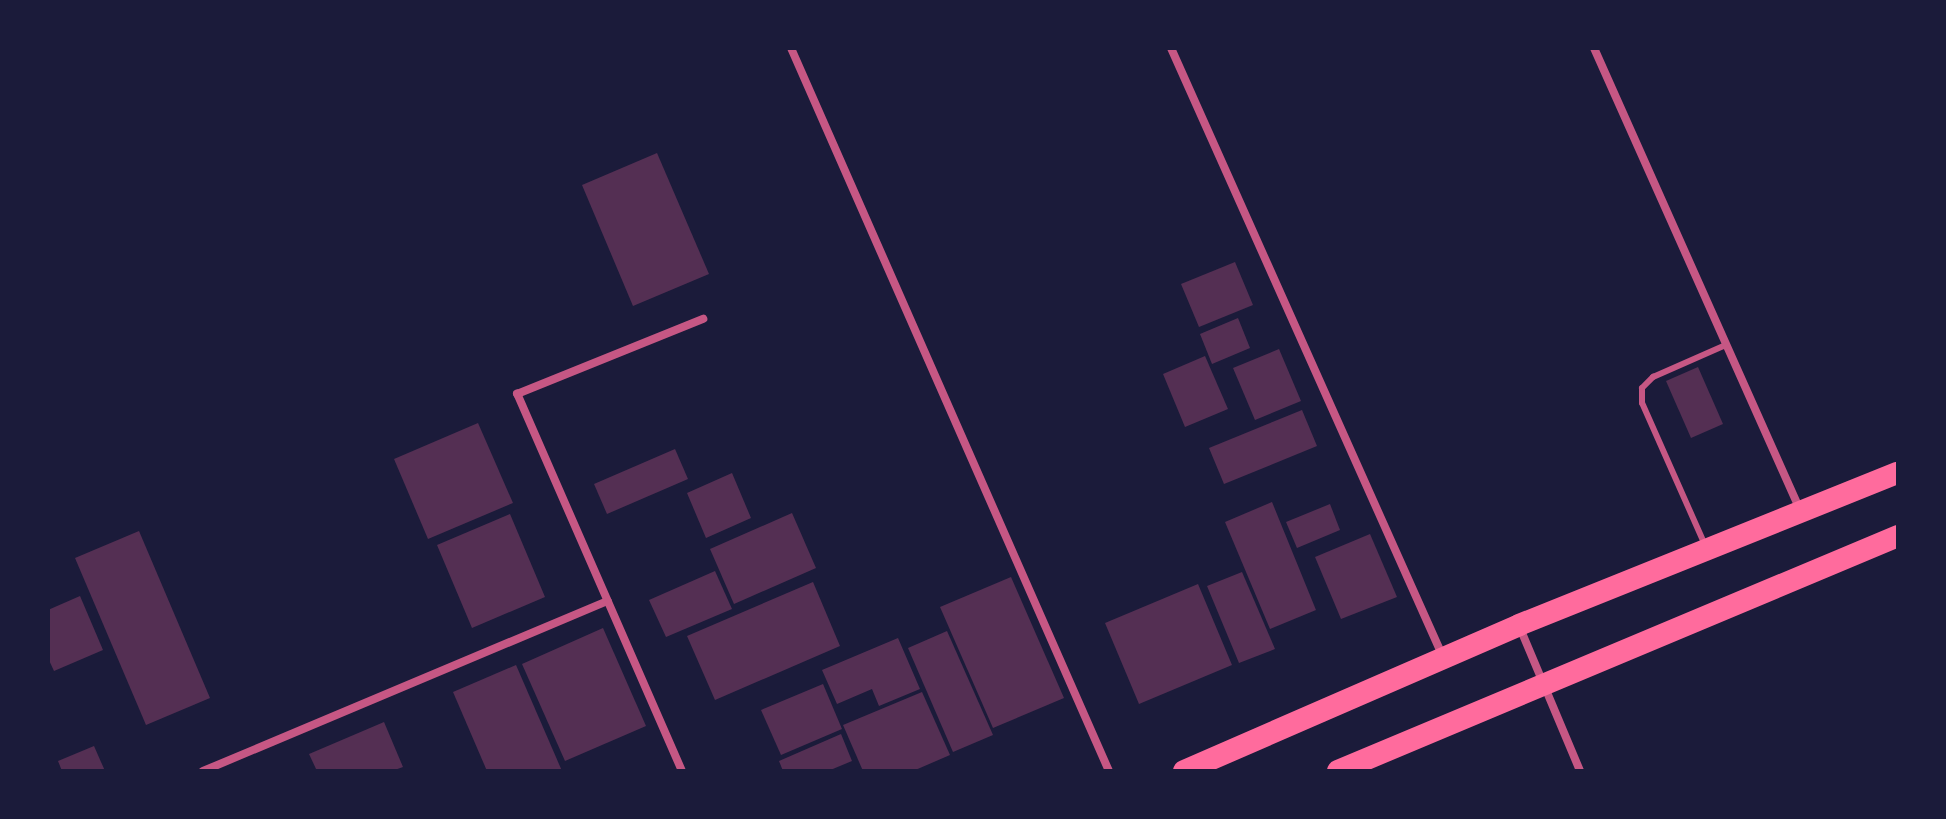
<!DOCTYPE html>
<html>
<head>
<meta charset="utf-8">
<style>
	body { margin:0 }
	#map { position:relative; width:1946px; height:819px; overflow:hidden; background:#1b1b3a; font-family:"Nunito Sans",sans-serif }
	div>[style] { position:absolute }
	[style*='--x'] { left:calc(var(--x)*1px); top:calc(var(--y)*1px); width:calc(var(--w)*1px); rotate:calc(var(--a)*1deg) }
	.building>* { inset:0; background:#542f53 }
	.service>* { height:6px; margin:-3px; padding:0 3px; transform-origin:3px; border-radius:3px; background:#c65784 }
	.minor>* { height:8px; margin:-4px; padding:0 4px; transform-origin:4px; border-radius:4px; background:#c65784 }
	.trunk>* { height:22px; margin:-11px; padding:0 11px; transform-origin:11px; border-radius:11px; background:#ff6b9d }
	span { translate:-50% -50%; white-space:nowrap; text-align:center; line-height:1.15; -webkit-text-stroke:6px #1b1b3a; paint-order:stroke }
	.frame { position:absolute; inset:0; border:50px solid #1b1b3a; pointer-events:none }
</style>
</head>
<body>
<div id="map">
	<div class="building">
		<i style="clip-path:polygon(657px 153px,709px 274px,633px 306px,582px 185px)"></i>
		<i style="clip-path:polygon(1235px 262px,1253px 305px,1199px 327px,1181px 284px)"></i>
		<i style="clip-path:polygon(1238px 318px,1250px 348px,1212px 364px,1200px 334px)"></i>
		<i style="clip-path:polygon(1279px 349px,1301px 401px,1255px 420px,1233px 368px)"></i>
		<i style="clip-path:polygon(1205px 356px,1228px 409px,1185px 427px,1163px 374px)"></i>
		<i style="clip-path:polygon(1698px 367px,1723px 424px,1691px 438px,1666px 381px)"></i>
		<i style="clip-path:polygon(1302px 410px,1317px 446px,1224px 484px,1209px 448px)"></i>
		<i style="clip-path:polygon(478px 423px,513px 503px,428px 539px,394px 459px)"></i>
		<i style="clip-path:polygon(675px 449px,688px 479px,607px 514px,594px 484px)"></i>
		<i style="clip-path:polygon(732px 473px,751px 518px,706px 538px,687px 493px)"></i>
		<i style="clip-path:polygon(1272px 502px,1316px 610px,1270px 629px,1225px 522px)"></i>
		<i style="clip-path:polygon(1330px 504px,1340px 530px,1297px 548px,1286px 522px)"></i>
		<i style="clip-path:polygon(792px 513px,816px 568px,734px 604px,710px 549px)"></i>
		<i style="clip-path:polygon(510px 514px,545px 597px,472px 628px,437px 545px)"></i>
		<i style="clip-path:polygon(139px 531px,210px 698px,146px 725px,75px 558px)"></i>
		<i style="clip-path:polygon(1370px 534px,1397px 597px,1341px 619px,1315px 557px)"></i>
		<i style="clip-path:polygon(715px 571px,732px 609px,666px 637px,649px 600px)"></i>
		<i style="clip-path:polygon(1242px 572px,1275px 649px,1239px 663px,1207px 586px)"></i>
		<i style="clip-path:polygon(1011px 577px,1064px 698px,993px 728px,940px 607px)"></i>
		<i style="clip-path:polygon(813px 582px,840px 646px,715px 700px,687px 636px)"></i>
		<i style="clip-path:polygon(1198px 584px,1232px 665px,1139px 704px,1105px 623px)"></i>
		<i style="clip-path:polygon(80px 596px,103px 650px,54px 671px,48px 658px,48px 610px)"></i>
		<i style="clip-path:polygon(603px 628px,646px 726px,565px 761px,522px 664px)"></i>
		<i style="clip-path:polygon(947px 631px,993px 735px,953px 752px,908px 648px)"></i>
		<i style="clip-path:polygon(898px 638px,920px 689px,879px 706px,872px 689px,837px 704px,822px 670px)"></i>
		<i style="clip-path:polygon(516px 665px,562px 771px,487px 771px,453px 692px)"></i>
		<i style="clip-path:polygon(823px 684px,842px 729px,781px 755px,761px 710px)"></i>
		<i style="clip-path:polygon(922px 692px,950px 755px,913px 771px,863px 771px,843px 725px)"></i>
		<i style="clip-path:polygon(384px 722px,403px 767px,392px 771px,317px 771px,309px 754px)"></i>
		<i style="clip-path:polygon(841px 734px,852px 761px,828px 771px,783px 771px,779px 761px)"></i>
		<i style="clip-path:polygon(94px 746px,105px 771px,62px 771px,58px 761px)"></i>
	</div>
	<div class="service">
		<i style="--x:1705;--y:545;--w:155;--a:-113.9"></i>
		<i style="--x:1642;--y:403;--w:15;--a:-90"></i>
		<i style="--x:1642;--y:388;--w:16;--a:-45"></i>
		<i style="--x:1653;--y:377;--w:80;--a:-23.7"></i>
	</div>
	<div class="minor">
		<i style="--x:791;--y:48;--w:790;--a:66.26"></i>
		<i style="--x:1171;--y:48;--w:667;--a:65.93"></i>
		<i style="--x:1594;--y:48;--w:508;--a:65.96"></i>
		<i style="--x:1520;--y:628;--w:155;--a:67.2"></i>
		<i style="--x:203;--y:771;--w:439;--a:-22.8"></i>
		<i style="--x:682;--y:771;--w:412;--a:-113.6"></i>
		<i style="--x:517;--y:394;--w:201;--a:-22"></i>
	</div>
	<div class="trunk">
		<i style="--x:1184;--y:771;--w:365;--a:-23.5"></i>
		<i style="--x:1519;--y:625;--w:408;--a:-21.9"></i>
		<i style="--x:1338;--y:771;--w:607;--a:-22.77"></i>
	</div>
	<div class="frame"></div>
</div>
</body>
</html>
